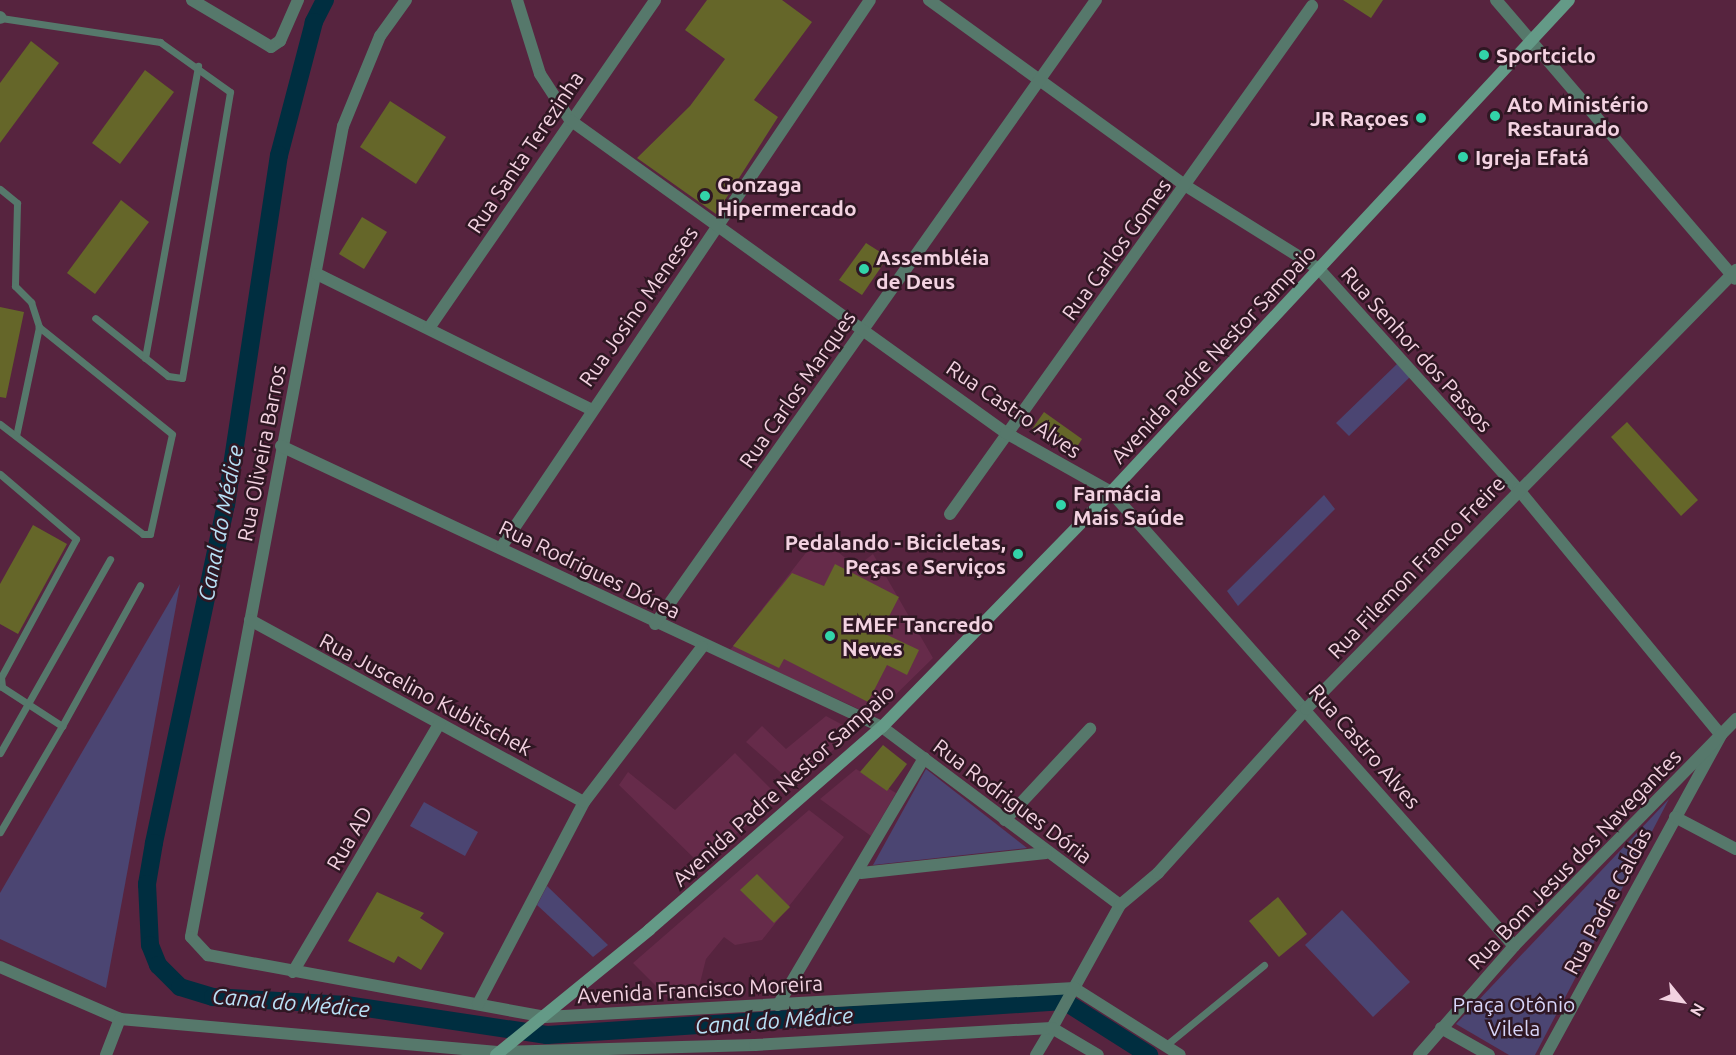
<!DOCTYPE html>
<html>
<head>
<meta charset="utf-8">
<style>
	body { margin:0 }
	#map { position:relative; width:1736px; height:1055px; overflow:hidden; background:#57243f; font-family:Ubuntu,sans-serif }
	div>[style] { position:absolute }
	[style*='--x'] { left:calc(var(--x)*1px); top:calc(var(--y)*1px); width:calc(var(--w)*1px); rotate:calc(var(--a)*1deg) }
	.built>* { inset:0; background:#662b4a }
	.green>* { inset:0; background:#4b4572 }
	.canal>* { height:18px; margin:-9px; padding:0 9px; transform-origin:9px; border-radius:9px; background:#002e40 }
	.building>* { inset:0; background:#656629 }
	.service>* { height:7px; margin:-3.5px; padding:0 3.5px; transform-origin:3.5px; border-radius:3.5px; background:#56786b }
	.minor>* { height:12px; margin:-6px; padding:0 6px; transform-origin:6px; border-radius:6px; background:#56786b }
	.tertiary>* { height:12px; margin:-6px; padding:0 6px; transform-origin:6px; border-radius:6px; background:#56786b }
	.secondary>* { height:12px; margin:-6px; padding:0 6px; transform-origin:6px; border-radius:6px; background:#649a87 }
	.dots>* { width:16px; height:16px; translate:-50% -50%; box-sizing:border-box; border:3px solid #2f1723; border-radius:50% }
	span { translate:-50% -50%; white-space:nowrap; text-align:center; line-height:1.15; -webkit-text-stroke:5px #2f1723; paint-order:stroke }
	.poi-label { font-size:21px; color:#f3d2e1; font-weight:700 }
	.left { translate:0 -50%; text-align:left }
	.right { translate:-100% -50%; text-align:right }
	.street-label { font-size:21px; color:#f3d2e1 }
	.park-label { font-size:21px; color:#d8d5f9 }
	.water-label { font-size:22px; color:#b9e1f6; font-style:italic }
	.north { position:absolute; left:1652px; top:971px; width:60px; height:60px; -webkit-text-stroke:4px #2f1723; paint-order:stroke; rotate:120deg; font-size:16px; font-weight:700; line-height:24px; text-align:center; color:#f3d2e1 }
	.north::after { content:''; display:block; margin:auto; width:21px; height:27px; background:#f3d2e1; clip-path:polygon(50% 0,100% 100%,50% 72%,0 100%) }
</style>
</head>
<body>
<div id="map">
	<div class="built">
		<i style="clip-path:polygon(819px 536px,856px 567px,873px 554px,933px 658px,874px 716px,730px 650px)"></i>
		<i style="clip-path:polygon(826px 716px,854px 731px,795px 785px,746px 742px,762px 726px,786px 749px)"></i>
		<i style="clip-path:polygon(735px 753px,781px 799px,699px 863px,619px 785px,628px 772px,675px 810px)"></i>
		<i style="clip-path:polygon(856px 769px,896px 793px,871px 836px,820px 799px)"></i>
		<i style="clip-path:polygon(809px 810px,844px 837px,762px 940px,735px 945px,724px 937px,706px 959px,697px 995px,681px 987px,669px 999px,633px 963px)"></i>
	</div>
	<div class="green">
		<i style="clip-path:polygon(1397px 364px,1410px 377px,1349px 436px,1336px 423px)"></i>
		<i style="clip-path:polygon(1324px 495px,1335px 509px,1238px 606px,1227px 591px)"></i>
		<i style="clip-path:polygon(180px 584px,106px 988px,0 939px,0 893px)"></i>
		<i style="clip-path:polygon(926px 769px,1027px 848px,873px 865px)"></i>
		<i style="clip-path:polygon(1669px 799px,1535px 1055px,1509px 1055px,1456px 1024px)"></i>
		<i style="clip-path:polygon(424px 802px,478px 832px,465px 856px,410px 826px)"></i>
		<i style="clip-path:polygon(547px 886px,608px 945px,593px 957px,537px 905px)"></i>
		<i style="clip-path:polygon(1342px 910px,1410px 982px,1373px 1017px,1305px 945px)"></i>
	</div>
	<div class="canal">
		<i style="--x:325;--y:0;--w:25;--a:117"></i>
		<i style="--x:314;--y:22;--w:138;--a:104.7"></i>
		<i style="--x:279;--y:155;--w:353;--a:98.6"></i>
		<i style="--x:226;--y:504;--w:347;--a:102"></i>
		<i style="--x:154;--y:843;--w:42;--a:99.7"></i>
		<i style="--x:147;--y:884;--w:61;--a:87.2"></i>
		<i style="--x:150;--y:945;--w:22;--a:68"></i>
		<i style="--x:158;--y:965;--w:31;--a:45"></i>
		<i style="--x:180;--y:987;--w:34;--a:17"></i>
		<i style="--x:213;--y:997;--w:133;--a:3.4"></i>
		<i style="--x:346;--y:1005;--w:203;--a:8.5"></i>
		<i style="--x:547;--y:1035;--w:518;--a:-3.76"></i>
		<i style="--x:1064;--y:1001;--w:101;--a:32.4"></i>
	</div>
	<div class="building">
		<i style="clip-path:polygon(707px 0,782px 0,812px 22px,754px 100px,778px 117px,716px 214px,637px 158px,690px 106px,725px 59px,685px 30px)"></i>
		<i style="clip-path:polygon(1343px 0,1383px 0,1371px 18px)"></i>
		<i style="clip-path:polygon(31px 41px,59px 63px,0 143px,0 83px)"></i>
		<i style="clip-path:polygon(145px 70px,174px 92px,120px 164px,92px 143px)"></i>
		<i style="clip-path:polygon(390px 101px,446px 137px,416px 184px,360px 147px)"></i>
		<i style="clip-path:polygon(121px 200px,149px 222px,95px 294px,67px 273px)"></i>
		<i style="clip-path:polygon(362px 217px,387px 232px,364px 269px,339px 254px)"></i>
		<i style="clip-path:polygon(866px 243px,888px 257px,862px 295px,839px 280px)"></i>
		<i style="clip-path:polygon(0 307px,24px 312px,6px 398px,0 397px)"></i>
		<i style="clip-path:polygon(1044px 412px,1082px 439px,1071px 456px,1032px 429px)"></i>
		<i style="clip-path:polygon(1627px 422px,1698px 500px,1681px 516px,1611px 437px)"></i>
		<i style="clip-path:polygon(33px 525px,67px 544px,18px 634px,0 624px,0 584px)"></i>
		<i style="clip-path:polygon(835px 564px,899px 597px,881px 632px,919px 650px,907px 675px,887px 665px,868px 702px,784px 659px,779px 668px,733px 646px,792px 573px,824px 586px)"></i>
		<i style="clip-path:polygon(883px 745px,907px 764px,887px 791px,860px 772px)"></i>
		<i style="clip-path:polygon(757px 874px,790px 907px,774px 923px,740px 890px)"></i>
		<i style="clip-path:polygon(377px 892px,424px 913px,420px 918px,444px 933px,421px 970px,398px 956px,394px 963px,348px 941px)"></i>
		<i style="clip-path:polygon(1278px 897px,1307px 934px,1279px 957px,1249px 921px)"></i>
	</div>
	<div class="service">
		<i style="--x:1;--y:18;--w:161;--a:8.6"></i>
		<i style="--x:160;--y:42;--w:86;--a:35.5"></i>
		<i style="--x:230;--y:92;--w:290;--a:99.5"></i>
		<i style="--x:182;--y:378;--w:14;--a:-172"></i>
		<i style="--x:168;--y:376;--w:93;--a:-141.5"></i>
		<i style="--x:0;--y:189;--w:22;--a:39"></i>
		<i style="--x:17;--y:203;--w:83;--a:91.4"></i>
		<i style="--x:15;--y:286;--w:23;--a:45"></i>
		<i style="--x:31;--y:302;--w:26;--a:72"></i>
		<i style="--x:39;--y:327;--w:111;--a:101.9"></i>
		<i style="--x:145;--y:358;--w:297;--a:-79.7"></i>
		<i style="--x:0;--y:424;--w:180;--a:37.6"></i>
		<i style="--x:143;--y:534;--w:7;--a:0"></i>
		<i style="--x:150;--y:534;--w:102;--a:-77.6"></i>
		<i style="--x:172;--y:434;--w:171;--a:-141.2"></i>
		<i style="--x:0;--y:474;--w:100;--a:40.5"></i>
		<i style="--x:76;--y:539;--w:157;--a:118.5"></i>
		<i style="--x:1;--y:677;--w:10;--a:84"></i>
		<i style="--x:2;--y:687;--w:72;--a:33"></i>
		<i style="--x:62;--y:726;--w:123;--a:120.3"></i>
		<i style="--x:62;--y:726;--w:161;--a:-61"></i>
		<i style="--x:0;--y:753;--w:223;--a:-60.4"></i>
		<i style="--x:1165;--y:1046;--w:128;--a:-39.3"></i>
	</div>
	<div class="minor">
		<i style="--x:192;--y:0;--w:92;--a:30.7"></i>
		<i style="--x:271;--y:47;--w:11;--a:-34"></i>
		<i style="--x:280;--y:41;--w:45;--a:-66.3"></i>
		<i style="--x:406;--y:0;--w:44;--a:125.8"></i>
		<i style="--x:380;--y:36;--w:97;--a:112.3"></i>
		<i style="--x:343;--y:126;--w:825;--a:100.62"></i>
		<i style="--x:191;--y:937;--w:25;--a:47"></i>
		<i style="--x:208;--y:955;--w:343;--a:10.4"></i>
		<i style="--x:929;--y:0;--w:317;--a:35.9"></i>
		<i style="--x:1186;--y:186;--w:157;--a:32"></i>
		<i style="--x:1319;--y:269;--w:297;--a:47.9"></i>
		<i style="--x:1518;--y:489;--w:319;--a:50.5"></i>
		<i style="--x:1721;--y:735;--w:365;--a:118.7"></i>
		<i style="--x:1496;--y:0;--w:367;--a:49.4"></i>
		<i style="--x:0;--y:17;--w:1;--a:45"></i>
		<i style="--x:317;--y:274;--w:305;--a:26.3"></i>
		<i style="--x:429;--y:328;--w:398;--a:-55.4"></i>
		<i style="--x:281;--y:446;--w:663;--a:25.06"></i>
		<i style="--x:882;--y:727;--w:297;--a:36.8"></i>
		<i style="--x:1111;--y:492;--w:607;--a:48.41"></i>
		<i style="--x:950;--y:514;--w:624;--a:-54.53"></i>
		<i style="--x:502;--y:546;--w:658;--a:-56.02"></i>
		<i style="--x:250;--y:620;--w:380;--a:28.6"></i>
		<i style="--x:655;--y:624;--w:764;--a:-54.75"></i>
		<i style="--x:1675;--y:817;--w:69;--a:27.7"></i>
		<i style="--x:1005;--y:820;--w:125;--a:-47"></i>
		<i style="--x:861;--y:873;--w:186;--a:-6.2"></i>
		<i style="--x:0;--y:967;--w:131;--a:23.4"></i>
		<i style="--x:120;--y:1019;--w:382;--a:5"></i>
		<i style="--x:293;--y:972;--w:288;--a:-59.5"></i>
		<i style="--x:1074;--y:988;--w:95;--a:-61"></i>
		<i style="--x:1120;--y:905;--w:50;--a:-40.1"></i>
		<i style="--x:1158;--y:873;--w:221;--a:-47.9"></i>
		<i style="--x:1306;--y:709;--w:615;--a:-45.59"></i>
		<i style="--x:478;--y:1004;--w:228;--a:-62.3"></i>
		<i style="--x:584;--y:802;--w:195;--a:-52.7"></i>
		<i style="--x:778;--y:1005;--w:287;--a:-59.4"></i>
		<i style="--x:1441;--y:1028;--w:55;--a:29.4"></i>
		<i style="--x:106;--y:1055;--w:39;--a:-69"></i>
		<i style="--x:1036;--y:1055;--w:31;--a:-59"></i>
		<i style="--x:1419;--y:1055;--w:145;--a:-48.9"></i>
		<i style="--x:1514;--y:946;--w:318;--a:-45.6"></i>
	</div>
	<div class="tertiary">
		<i style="--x:517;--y:0;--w:77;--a:72.7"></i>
		<i style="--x:540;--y:74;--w:55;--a:56.9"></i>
		<i style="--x:570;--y:120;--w:537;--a:35.67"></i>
		<i style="--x:1006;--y:433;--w:120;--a:29.3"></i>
		<i style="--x:545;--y:1017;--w:530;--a:-3.14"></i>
		<i style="--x:1074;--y:988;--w:125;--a:32.3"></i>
		<i style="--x:1052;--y:1028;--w:46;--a:-61.2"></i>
		<i style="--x:501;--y:1052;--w:254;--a:-1.6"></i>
		<i style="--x:755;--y:1045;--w:297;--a:-3.3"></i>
		<i style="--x:1052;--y:1028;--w:53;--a:30.4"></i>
	</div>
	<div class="secondary">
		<i style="--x:496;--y:1055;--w:198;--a:-39.2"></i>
		<i style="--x:649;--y:930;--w:309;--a:-41.1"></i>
		<i style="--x:882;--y:727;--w:328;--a:-45.7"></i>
		<i style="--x:1111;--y:492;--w:672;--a:-47.05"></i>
	</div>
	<div class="dots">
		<i style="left:1484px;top:55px;background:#32d4a9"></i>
		<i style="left:1495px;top:116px;background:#32d4a9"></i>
		<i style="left:1421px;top:118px;background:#32d4a9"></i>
		<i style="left:1463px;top:157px;background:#32d4a9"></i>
		<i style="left:705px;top:196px;background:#32d4a9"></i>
		<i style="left:864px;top:269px;background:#32d4a9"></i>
		<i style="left:1061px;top:505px;background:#32d4a9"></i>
		<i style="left:1018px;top:554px;background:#32d4a9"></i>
		<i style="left:830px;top:636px;background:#32d4a9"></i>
	</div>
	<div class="poi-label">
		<span class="left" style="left:1496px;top:55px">Sportciclo</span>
		<span class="left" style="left:1507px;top:116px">Ato Ministério<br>Restaurado</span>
		<span class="right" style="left:1409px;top:118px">JR Raçoes</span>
		<span class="left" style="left:1475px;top:157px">Igreja Efatá</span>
		<span class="left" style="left:717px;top:196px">Gonzaga<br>Hipermercado</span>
		<span class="left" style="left:876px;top:269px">Assembléia<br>de Deus</span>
		<span class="left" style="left:1073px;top:505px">Farmácia<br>Mais Saúde</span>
		<span class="right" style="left:1006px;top:554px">Pedalando - Bicicletas,<br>Peças e Serviços</span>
		<span class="left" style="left:842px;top:636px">EMEF Tancredo<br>Neves</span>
	</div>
	<div class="street-label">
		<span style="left:525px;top:152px;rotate:-56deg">Rua Santa Terezinha</span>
		<span style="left:1116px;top:249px;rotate:-54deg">Rua Carlos Gomes</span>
		<span style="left:638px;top:306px;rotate:-55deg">Rua Josino Meneses</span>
		<span style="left:1417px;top:349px;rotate:48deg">Rua Senhor dos Passos</span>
		<span style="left:1213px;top:354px;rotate:-47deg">Avenida Padre Nestor Sampaio</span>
		<span style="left:797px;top:389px;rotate:-55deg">Rua Carlos Marques</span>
		<span style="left:1014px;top:409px;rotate:34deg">Rua Castro Alves</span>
		<span style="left:261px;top:453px;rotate:-79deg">Rua Oliveira Barros</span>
		<span style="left:1416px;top:567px;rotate:-46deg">Rua Filemon Franco Freire</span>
		<span style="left:590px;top:569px;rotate:26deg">Rua Rodrigues Dórea</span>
		<span style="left:426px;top:694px;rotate:28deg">Rua Juscelino Kubitschek</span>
		<span style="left:1365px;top:746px;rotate:49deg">Rua Castro Alves</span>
		<span style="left:783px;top:785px;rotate:-42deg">Avenida Padre Nestor Sampaio</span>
		<span style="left:1013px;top:801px;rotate:37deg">Rua Rodrigues Dória</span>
		<span style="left:349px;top:838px;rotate:-60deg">Rua AD</span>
		<span style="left:1574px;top:859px;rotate:-46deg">Rua Bom Jesus dos Navegantes</span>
		<span style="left:1607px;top:901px;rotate:-62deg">Rua Padre Caldas</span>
		<span style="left:700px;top:989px;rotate:-3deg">Avenida Francisco Moreira</span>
	</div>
	<div class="park-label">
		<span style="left:1514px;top:1016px">Praça Otônio<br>Vilela</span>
	</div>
	<div class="water-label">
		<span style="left:220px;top:523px;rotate:-79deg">Canal do Médice</span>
		<span style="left:291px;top:1002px;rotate:5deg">Canal do Médice</span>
		<span style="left:774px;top:1020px;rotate:-4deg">Canal do Médice</span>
	</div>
	<div class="north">N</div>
</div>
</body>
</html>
